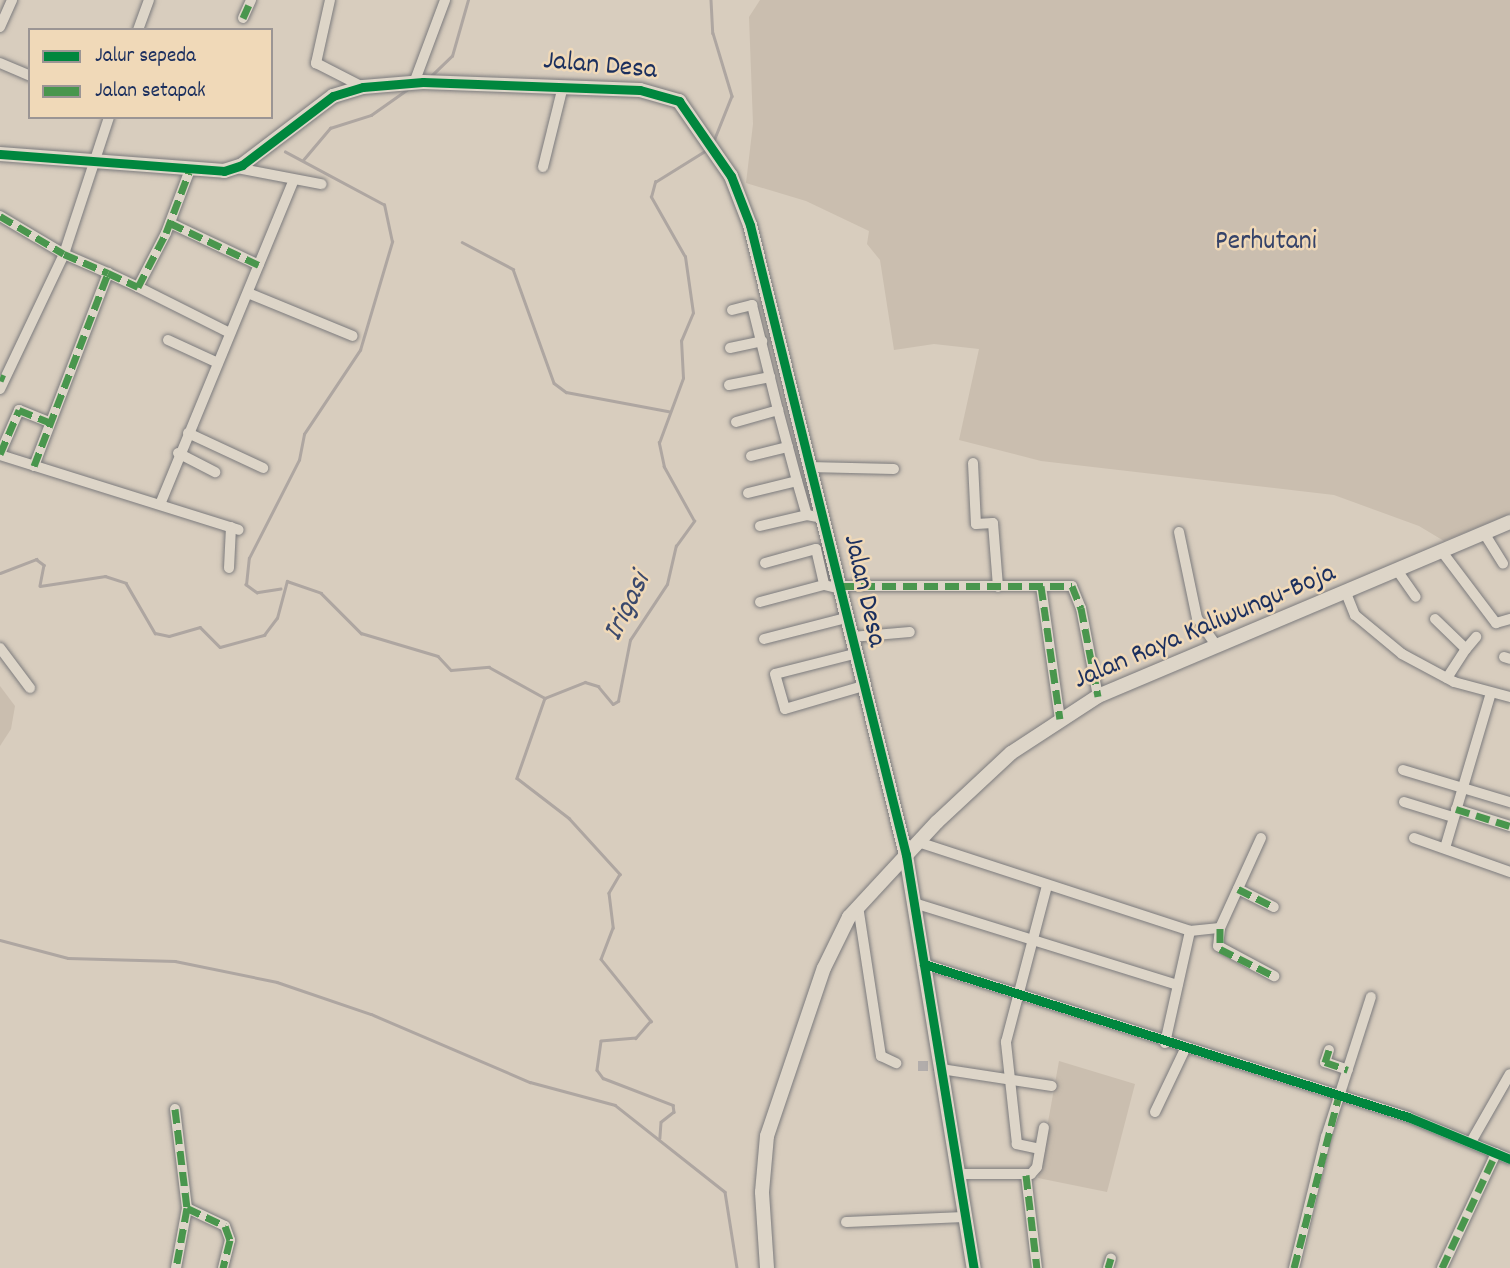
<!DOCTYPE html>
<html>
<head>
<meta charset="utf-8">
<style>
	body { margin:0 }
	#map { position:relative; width:1510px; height:1268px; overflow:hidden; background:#d8cdbe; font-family:Dekko,sans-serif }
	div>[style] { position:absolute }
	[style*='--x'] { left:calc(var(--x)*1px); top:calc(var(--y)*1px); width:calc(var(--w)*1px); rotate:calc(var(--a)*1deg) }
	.green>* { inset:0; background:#cabeaf }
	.stream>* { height:2.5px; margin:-1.25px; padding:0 1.25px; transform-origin:1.25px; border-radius:1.25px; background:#aea6a1 }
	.street-tunnel>* { height:10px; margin-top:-5px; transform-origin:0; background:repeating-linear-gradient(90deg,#b2adab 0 10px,transparent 0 15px) }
	.roads { filter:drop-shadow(0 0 2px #7c7b7d) drop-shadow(0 0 2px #7c7b7d) }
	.street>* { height:10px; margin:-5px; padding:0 5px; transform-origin:5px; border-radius:5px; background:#ddd5c8 }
	.secondary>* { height:14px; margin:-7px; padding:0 7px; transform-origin:7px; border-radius:7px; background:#ddd5c8 }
	.quiet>* { height:7px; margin-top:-3.5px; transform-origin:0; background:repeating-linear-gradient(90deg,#49964d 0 14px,transparent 0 21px) }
	.cycleway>* { height:9px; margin:-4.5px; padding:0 4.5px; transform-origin:4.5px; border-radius:4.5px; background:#00873e }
	span { translate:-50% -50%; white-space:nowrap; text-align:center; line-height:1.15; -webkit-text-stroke:5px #f0d9b8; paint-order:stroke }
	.street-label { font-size:28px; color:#1b2f5e }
	.park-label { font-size:28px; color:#354369 }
	.water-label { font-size:30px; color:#3b496c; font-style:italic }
	.legend { position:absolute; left:28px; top:28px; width:245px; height:91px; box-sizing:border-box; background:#f0d9b8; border:2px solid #9b9594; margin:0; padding:9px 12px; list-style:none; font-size:21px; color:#1b2f5e }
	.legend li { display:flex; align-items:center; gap:14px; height:35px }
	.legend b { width:35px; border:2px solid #9b9594 }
</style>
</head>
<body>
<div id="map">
	<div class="green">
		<i style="clip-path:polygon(760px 0,1510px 0,1510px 514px,1444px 541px,1419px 526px,1334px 495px,1041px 461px,959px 440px,979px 349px,934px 344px,894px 350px,880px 260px,867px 244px,869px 231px,806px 201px,746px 183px,753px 124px,749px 17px)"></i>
		<i style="clip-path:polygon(0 686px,15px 706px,11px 729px,0 746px)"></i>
		<i style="clip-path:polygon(1059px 1061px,1135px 1084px,1107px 1192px,1038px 1178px)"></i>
	</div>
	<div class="stream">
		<i style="--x:711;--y:0;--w:33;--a:87"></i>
		<i style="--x:713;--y:33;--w:66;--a:73.2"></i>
		<i style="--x:732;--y:96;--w:48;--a:111.8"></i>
		<i style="--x:431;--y:76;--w:29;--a:-44"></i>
		<i style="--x:452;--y:56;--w:58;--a:-74.1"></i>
		<i style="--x:303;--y:160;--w:42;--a:-49.8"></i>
		<i style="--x:330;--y:128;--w:43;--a:-17.6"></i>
		<i style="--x:371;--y:115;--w:45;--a:-35.1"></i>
		<i style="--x:462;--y:242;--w:58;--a:27.9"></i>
		<i style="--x:513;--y:269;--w:121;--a:70.2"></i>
		<i style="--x:554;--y:383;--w:15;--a:37"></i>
		<i style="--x:566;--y:392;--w:104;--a:10.6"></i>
		<i style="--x:0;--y:573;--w:39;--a:-21"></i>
		<i style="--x:36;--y:559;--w:10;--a:37"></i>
		<i style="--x:44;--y:565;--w:21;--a:101"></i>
		<i style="--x:40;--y:586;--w:66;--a:-8.7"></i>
		<i style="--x:105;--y:576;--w:22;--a:18"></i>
		<i style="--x:126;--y:583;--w:58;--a:59.9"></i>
		<i style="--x:155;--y:633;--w:14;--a:12"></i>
		<i style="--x:169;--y:636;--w:32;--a:-16"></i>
		<i style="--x:200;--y:627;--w:28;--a:45"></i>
		<i style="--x:220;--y:647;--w:46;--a:-15.3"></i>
		<i style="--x:264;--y:635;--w:21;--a:-53"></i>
		<i style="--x:277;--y:618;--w:38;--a:-75"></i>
		<i style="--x:287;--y:581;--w:36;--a:19"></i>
		<i style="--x:321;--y:593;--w:57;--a:45"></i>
		<i style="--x:361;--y:633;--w:80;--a:16.6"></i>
		<i style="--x:438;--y:656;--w:19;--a:47"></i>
		<i style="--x:451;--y:670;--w:38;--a:-5"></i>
		<i style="--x:489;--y:667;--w:64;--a:29"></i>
		<i style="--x:545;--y:698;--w:43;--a:-21.8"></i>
		<i style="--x:585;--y:682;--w:14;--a:17"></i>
		<i style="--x:598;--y:686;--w:23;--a:50"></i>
		<i style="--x:613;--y:704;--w:6;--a:-31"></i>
		<i style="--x:618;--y:701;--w:62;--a:-78.9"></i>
		<i style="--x:630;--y:640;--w:67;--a:-56.5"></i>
		<i style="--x:667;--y:584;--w:39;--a:-77"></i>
		<i style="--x:676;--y:546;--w:31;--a:-54"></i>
		<i style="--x:694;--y:521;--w:62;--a:-119.1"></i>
		<i style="--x:664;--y:467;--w:25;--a:-102"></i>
		<i style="--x:659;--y:443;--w:69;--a:-69.7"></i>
		<i style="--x:683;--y:378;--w:37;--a:-93"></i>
		<i style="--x:681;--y:341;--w:30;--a:-67"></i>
		<i style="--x:693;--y:313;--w:57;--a:-98.1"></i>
		<i style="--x:685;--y:257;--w:69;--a:-119.5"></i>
		<i style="--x:651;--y:197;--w:16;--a:-75"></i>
		<i style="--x:655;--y:182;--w:62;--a:-31.9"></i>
		<i style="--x:281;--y:589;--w:24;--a:171"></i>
		<i style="--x:257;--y:593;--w:14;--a:-144"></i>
		<i style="--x:246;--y:585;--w:27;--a:-84"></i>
		<i style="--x:249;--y:558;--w:110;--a:-63"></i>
		<i style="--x:299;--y:460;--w:26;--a:-79"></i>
		<i style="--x:304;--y:434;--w:101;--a:-56.3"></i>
		<i style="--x:360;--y:350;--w:113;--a:-73.5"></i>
		<i style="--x:392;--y:242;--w:38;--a:-102"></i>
		<i style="--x:384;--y:205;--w:112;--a:-151.8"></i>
		<i style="--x:545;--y:698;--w:85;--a:109.3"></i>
		<i style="--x:517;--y:778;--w:66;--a:37.6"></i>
		<i style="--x:569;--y:818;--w:76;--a:47.7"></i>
		<i style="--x:620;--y:874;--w:22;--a:120"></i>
		<i style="--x:609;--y:893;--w:35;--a:83"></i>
		<i style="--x:613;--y:928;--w:33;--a:111"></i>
		<i style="--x:601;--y:959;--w:80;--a:51.1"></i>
		<i style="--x:651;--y:1021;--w:23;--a:131"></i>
		<i style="--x:636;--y:1038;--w:35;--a:175"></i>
		<i style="--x:601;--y:1041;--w:29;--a:98"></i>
		<i style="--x:597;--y:1070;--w:10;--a:53"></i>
		<i style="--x:603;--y:1078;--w:75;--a:21.1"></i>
		<i style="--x:673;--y:1105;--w:7;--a:82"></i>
		<i style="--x:674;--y:1112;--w:16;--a:142"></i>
		<i style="--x:661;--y:1122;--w:16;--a:94"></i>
		<i style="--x:0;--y:940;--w:70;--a:14.8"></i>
		<i style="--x:68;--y:958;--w:107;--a:1.6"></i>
		<i style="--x:175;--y:961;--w:104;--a:11.6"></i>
		<i style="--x:277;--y:982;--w:99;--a:18.8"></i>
		<i style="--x:371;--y:1014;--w:173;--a:23.2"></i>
		<i style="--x:530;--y:1082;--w:88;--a:15.1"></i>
		<i style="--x:615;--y:1105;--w:140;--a:38.3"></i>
		<i style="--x:725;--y:1192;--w:77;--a:81"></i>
	</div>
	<div class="street-tunnel">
		<i style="--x:918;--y:1066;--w:23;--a:0"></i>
	</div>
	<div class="roads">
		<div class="street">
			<i style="--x:330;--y:0;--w:65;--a:102.5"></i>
			<i style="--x:316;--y:63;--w:53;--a:27.1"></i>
			<i style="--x:243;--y:18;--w:20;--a:-66"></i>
			<i style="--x:0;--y:27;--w:30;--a:-66"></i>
			<i style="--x:138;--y:30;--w:32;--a:-70"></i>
			<i style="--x:0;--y:63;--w:33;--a:23"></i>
			<i style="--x:414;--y:83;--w:89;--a:-69.5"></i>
			<i style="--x:543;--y:167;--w:83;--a:-76.1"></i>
			<i style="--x:237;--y:168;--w:86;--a:10.8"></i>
			<i style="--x:0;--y:216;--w:74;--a:30.7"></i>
			<i style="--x:64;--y:254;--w:48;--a:23.4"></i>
			<i style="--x:170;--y:223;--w:98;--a:25.3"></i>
			<i style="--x:138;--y:287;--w:103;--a:26.6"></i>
			<i style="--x:248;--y:293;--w:113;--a:22.3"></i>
			<i style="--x:732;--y:310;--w:21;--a:-14"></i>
			<i style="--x:752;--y:305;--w:108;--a:76.1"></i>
			<i style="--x:168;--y:340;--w:55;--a:24.7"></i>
			<i style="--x:730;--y:348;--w:33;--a:-12"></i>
			<i style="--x:729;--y:385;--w:42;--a:-11"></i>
			<i style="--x:0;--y:389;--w:149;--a:-64.6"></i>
			<i style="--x:64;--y:254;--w:144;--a:-71.8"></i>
			<i style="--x:736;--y:422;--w:44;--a:-15.9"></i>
			<i style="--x:778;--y:410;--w:73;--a:75"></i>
			<i style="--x:188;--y:433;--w:83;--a:25"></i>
			<i style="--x:178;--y:453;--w:42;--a:27.2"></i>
			<i style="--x:0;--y:454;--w:48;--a:-66.6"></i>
			<i style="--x:19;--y:410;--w:32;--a:22"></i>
			<i style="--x:0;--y:455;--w:250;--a:17.4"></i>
			<i style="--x:751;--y:456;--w:38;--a:-14"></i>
			<i style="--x:973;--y:463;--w:61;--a:87.2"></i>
			<i style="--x:976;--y:524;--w:17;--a:-3"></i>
			<i style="--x:993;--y:523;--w:64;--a:85.5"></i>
			<i style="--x:34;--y:466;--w:207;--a:-69"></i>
			<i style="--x:108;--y:273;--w:33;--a:25"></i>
			<i style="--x:138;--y:287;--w:61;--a:-62.6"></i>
			<i style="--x:166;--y:233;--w:65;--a:-69.3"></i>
			<i style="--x:808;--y:467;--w:86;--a:1.3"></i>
			<i style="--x:748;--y:493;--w:50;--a:-13.8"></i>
			<i style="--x:797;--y:481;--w:35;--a:74"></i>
			<i style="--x:161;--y:502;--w:346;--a:-67.6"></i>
			<i style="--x:760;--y:526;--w:48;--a:-13.2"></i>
			<i style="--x:807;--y:515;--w:15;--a:11"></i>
			<i style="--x:1179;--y:532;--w:88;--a:78.2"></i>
			<i style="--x:1197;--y:618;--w:35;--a:55"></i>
			<i style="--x:1484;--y:533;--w:36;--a:58"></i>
			<i style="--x:1443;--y:553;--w:88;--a:52.9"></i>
			<i style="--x:1496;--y:623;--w:15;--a:-16"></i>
			<i style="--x:765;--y:563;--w:53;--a:-15.4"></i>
			<i style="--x:816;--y:549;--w:37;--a:77"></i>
			<i style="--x:824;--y:585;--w:17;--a:13"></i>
			<i style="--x:229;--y:568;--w:41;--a:-87.2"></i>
			<i style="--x:1399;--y:573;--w:29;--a:55"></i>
			<i style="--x:840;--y:586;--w:232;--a:0"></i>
			<i style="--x:1072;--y:586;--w:24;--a:68"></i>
			<i style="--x:1081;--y:608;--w:90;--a:79.1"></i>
			<i style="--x:1041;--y:586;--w:134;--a:81.9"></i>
			<i style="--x:1346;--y:593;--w:24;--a:68"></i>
			<i style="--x:1355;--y:615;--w:61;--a:39.7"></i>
			<i style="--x:1402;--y:654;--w:59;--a:28.3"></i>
			<i style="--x:1454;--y:682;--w:58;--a:15"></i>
			<i style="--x:760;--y:602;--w:66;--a:-14.9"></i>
			<i style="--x:1435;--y:619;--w:43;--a:44.1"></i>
			<i style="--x:1466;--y:649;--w:16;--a:-50"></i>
			<i style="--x:852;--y:637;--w:58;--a:-4.9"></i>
			<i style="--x:764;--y:639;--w:85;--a:-14.4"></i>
			<i style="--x:0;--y:648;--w:50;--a:53.1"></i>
			<i style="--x:854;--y:654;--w:81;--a:165.8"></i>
			<i style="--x:775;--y:674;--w:36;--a:74"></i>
			<i style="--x:785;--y:709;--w:81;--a:-16.4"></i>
			<i style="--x:1504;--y:657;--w:6;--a:18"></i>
			<i style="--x:1447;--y:678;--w:35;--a:-57"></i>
			<i style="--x:1403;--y:770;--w:112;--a:16.7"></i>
			<i style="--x:1404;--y:802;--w:51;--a:17"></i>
			<i style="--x:1456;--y:809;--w:57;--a:17.5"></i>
			<i style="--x:1261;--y:838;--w:99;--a:114.5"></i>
			<i style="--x:1220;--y:928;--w:18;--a:96"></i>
			<i style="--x:1218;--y:946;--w:64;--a:28.2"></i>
			<i style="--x:1414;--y:838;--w:102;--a:19.5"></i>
			<i style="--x:918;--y:842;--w:286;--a:18.1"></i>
			<i style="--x:1190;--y:931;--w:30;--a:-6"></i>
			<i style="--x:1445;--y:848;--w:162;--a:-73.5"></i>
			<i style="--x:1238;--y:889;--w:40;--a:26.6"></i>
			<i style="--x:914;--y:903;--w:276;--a:17.3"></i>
			<i style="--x:858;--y:906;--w:152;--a:81.3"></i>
			<i style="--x:881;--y:1056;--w:17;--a:25"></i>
			<i style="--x:924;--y:964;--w:508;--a:17.54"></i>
			<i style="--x:1408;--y:1117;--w:110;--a:22.4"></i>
			<i style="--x:1165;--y:1043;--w:115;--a:-77.4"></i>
			<i style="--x:1329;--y:1050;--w:13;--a:108"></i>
			<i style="--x:1325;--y:1062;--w:24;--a:19"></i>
			<i style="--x:941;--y:1069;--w:112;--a:8.7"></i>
			<i style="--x:175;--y:1109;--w:100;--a:83.1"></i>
			<i style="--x:187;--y:1208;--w:61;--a:100.4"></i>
			<i style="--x:1155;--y:1112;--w:70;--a:-64.5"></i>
			<i style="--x:1471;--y:1142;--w:78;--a:-60.2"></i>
			<i style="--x:1040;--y:1149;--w:24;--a:-168"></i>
			<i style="--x:1017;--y:1144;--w:103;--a:-96.2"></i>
			<i style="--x:1006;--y:1042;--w:161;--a:-75.3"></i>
			<i style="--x:958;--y:1174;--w:73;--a:0"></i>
			<i style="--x:1031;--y:1174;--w:9;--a:-49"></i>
			<i style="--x:1037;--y:1167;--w:40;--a:-80"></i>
			<i style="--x:1026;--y:1175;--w:94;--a:83.3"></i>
			<i style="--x:187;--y:1208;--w:42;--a:25.3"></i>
			<i style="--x:225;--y:1226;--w:15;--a:70"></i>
			<i style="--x:230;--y:1240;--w:29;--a:104"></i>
			<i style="--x:846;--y:1222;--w:119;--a:-2.4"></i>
			<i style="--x:1108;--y:1268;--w:10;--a:-73"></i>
			<i style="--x:1294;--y:1268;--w:135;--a:-76.3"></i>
			<i style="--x:1326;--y:1137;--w:147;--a:-72.2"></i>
			<i style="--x:1442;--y:1268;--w:127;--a:-64.8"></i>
		</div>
		<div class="secondary">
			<i style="--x:0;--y:154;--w:225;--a:4.3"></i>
			<i style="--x:224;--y:171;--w:19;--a:-18"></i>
			<i style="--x:242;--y:165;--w:114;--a:-37.2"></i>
			<i style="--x:333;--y:96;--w:31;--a:-17"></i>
			<i style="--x:363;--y:87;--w:60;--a:-4.8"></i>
			<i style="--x:423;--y:82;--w:217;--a:2.1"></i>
			<i style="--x:640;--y:90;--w:41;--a:15.8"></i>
			<i style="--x:679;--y:101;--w:91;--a:55.3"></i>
			<i style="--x:731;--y:176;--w:53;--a:68.8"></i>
			<i style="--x:750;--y:225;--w:649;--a:76.09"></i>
			<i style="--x:906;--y:855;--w:419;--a:80.7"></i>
			<i style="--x:767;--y:1268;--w:76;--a:-93.8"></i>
			<i style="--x:762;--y:1192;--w:56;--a:-84.9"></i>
			<i style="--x:767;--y:1136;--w:177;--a:-71.3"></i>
			<i style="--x:824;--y:968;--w:57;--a:-63.9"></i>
			<i style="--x:849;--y:917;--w:129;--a:-47.2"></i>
			<i style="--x:937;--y:822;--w:101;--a:-43"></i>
			<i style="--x:1011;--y:753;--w:104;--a:-33.2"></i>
			<i style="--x:1098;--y:696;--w:447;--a:-22.9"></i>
		</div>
	</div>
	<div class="quiet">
		<i style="--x:243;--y:18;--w:20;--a:-66"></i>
		<i style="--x:0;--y:216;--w:74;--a:30.7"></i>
		<i style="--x:64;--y:254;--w:48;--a:23.4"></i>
		<i style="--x:170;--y:223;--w:98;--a:25.3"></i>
		<i style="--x:0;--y:377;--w:5;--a:22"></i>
		<i style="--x:0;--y:454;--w:48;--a:-66.6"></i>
		<i style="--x:19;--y:410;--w:32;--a:22"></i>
		<i style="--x:34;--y:466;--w:207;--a:-69"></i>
		<i style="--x:108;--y:273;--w:33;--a:25"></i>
		<i style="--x:138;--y:287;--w:61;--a:-62.6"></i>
		<i style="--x:166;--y:233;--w:65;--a:-69.3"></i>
		<i style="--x:840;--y:586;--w:232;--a:0"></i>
		<i style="--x:1072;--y:586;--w:24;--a:68"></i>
		<i style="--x:1081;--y:608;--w:90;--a:79.1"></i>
		<i style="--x:1041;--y:586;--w:134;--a:81.9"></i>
		<i style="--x:1456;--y:809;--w:57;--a:17.5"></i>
		<i style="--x:1238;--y:889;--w:40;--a:26.6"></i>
		<i style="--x:1220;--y:928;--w:21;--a:90"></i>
		<i style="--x:1220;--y:949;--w:60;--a:26.6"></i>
		<i style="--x:1329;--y:1050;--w:13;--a:108"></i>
		<i style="--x:1325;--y:1062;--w:24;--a:19"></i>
		<i style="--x:175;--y:1109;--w:100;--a:83.1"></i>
		<i style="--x:187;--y:1208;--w:61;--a:100.4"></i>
		<i style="--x:1026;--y:1175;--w:94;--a:83.3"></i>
		<i style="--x:187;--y:1208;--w:42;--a:25.3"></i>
		<i style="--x:225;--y:1226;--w:15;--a:70"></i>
		<i style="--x:230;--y:1240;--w:29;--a:104"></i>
		<i style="--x:1108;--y:1268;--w:10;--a:-73"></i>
		<i style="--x:1294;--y:1268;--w:179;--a:-75.4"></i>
		<i style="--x:1442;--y:1268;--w:127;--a:-64.8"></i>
	</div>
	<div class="cycleway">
		<i style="--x:0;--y:154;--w:225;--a:4.3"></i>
		<i style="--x:224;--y:171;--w:19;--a:-18"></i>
		<i style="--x:242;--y:165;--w:114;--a:-37.2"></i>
		<i style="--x:333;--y:96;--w:31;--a:-17"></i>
		<i style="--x:363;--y:87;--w:60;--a:-4.8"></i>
		<i style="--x:423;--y:82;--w:217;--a:2.1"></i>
		<i style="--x:640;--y:90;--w:41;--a:15.8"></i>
		<i style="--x:679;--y:101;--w:91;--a:55.3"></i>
		<i style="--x:731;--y:176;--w:53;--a:68.8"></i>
		<i style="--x:750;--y:225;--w:649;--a:76.09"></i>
		<i style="--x:906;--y:855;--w:419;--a:80.7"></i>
		<i style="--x:924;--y:964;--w:508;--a:17.54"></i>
		<i style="--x:1408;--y:1117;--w:110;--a:22.4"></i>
	</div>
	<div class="street-label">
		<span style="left:600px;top:67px;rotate:5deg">Jalan Desa</span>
		<span style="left:863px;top:591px;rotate:77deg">Jalan Desa</span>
		<span style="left:1205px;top:628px;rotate:-23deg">Jalan Raya Kaliwungu-Boja</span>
	</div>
	<div class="park-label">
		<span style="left:1266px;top:243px">Perhutani</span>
	</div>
	<div class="water-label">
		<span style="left:629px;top:608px;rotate:-64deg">Irigasi</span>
	</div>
	<ul class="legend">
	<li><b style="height:9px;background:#00873e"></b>Jalur sepeda</li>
	<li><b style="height:9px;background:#49964d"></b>Jalan setapak</li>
	</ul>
</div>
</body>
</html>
